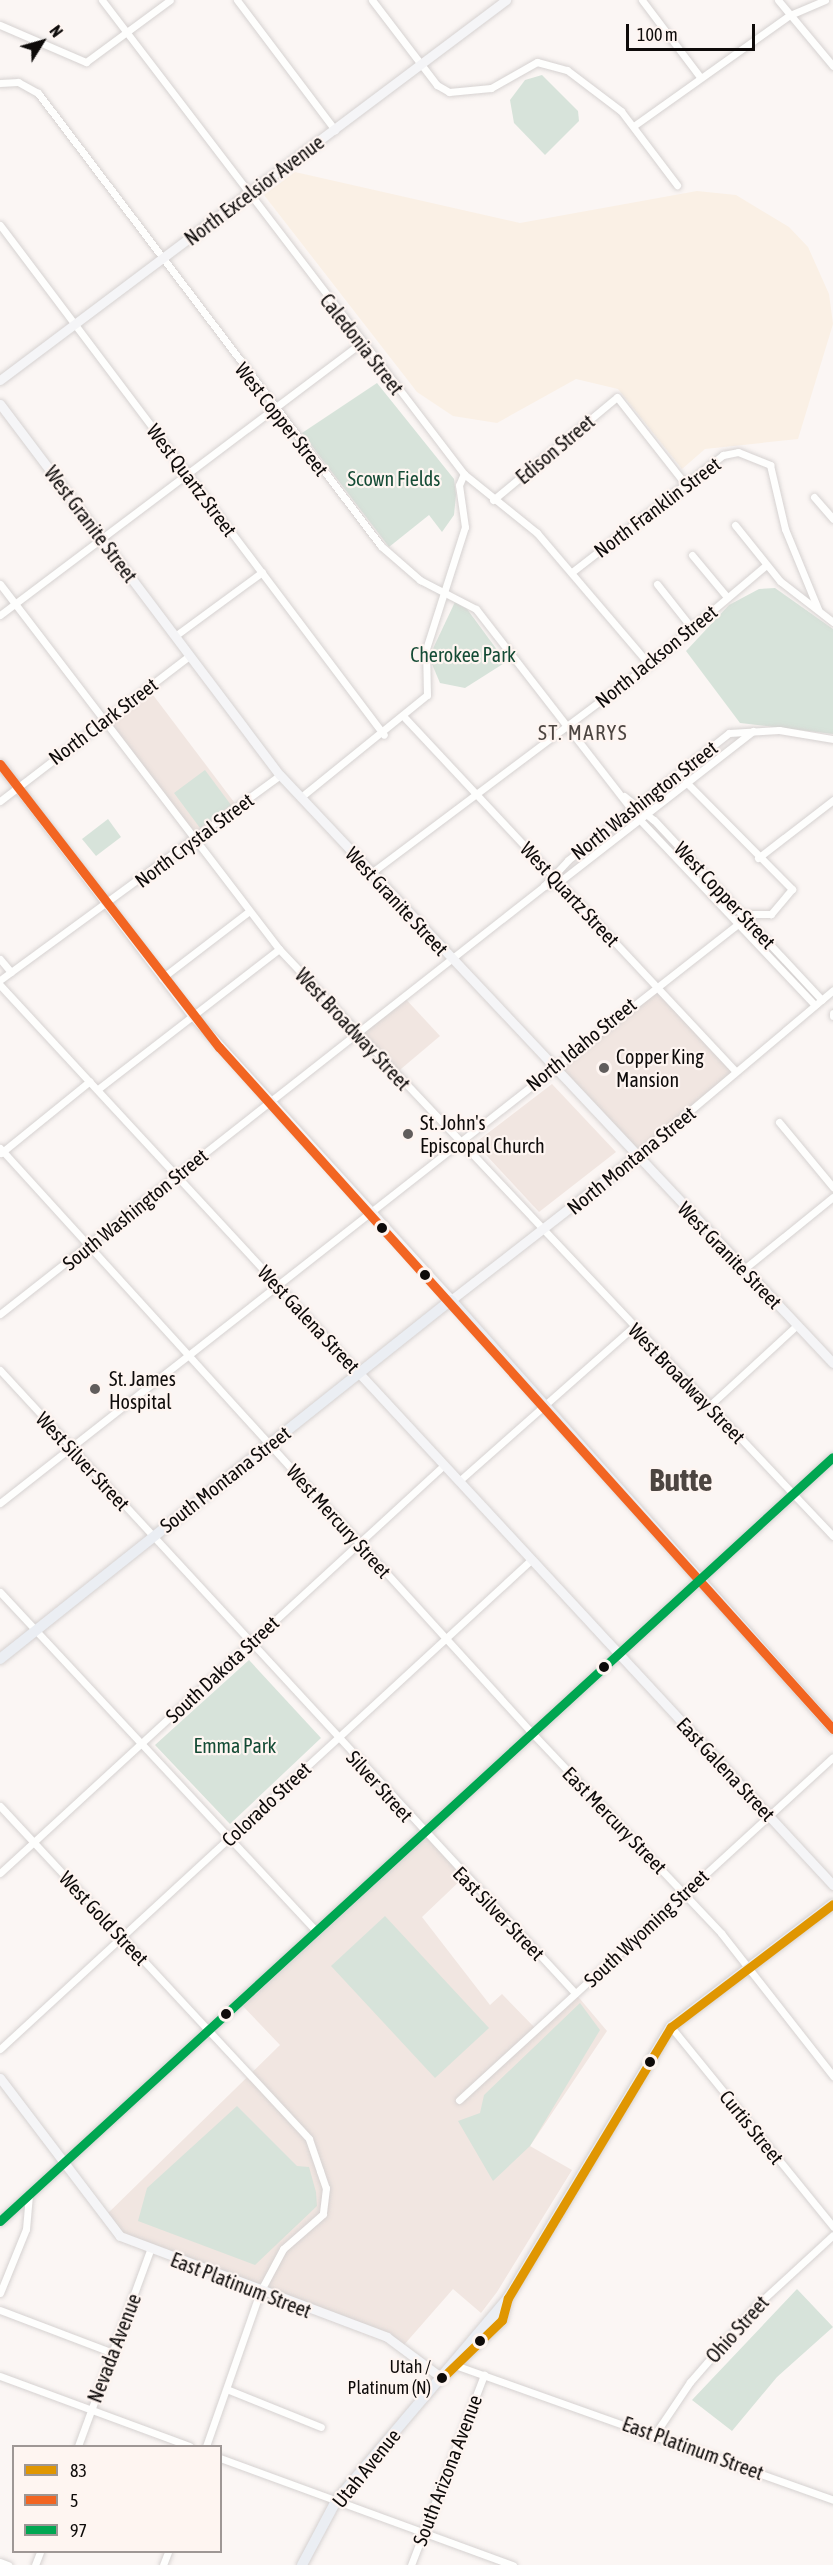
<!DOCTYPE html>
<html>
<head>
<meta charset="utf-8">
<style>
	body { margin:0 }
	#map { position:relative; width:833px; height:2565px; overflow:hidden; background:#fbf6f4; font-family:"Asap Condensed",sans-serif }
	div>[style] { position:absolute }
	[style*='--x'] { left:calc(var(--x)*1px); top:calc(var(--y)*1px); width:calc(var(--w)*1px); rotate:calc(var(--a)*1deg) }
	.built>* { inset:0; background:#f1e6e1 }
	.industrial>* { inset:0; background:#faf0e5 }
	.green>* { inset:0; background:#d7e3da }
	.roads { filter:drop-shadow(0 0 2px #d6d2d1) drop-shadow(0 0 2px #d6d2d1) }
	.street>* { height:7px; margin:-3.5px; padding:0 3.5px; transform-origin:3.5px; border-radius:3.5px; background:#fefefd }
	.secondary>* { height:9px; margin:-4.5px; padding:0 4.5px; transform-origin:4.5px; border-radius:4.5px; background:#f5f5f7 }
	.primary>* { height:10px; margin:-5px; padding:0 5px; transform-origin:5px; border-radius:5px; background:#ebeef3 }
	.bus-1>* { height:9px; margin:-4.5px; padding:0 4.5px; transform-origin:4.5px; border-radius:4.5px; background:#e09601 }
	.bus-2>* { height:9px; margin:-4.5px; padding:0 4.5px; transform-origin:4.5px; border-radius:4.5px; background:#f26522 }
	.bus-3>* { height:9px; margin:-4.5px; padding:0 4.5px; transform-origin:4.5px; border-radius:4.5px; background:#00a651 }
	.dots>* { width:16px; height:16px; translate:-50% -50%; box-sizing:border-box; border:3px solid #fef5f1; border-radius:50% }
	span { translate:-50% -50%; white-space:nowrap; text-align:center; line-height:1.15; -webkit-text-stroke:4.5px #fef5f1; paint-order:stroke }
	.bus-label { font-size:18px; color:#0e0b0a }
	.right { translate:-100% -50%; text-align:right }
	.street-label { font-size:20px; color:#0e0b0a }
	.park-label { font-size:20px; color:#144b35 }
	.poi-label { font-size:20px; color:#0e0b0a }
	.left { translate:0 -50%; text-align:left }
	.neighbourhood-label { font-size:21px; color:#4c4541; letter-spacing:1.5px }
	.town-label { font-size:32px; color:#4c4541; font-weight:700 }
	.legend { position:absolute; left:12px; top:2445px; width:210px; height:108px; box-sizing:border-box; background:#fef5f1; border:2px solid #9e9795; margin:0; padding:8px 10px; list-style:none; font-size:18px; color:#0e0b0a }
	.legend li { display:flex; align-items:center; gap:12px; height:30px }
	.legend b { width:30px; border:2px solid #9e9795 }
	.north { position:absolute; left:12px; top:12px; width:60px; height:60px; -webkit-text-stroke:4px #fef5f1; paint-order:stroke; rotate:53deg; font-size:16px; font-weight:700; line-height:24px; text-align:center; color:#0e0b0a }
	.north::after { content:''; display:block; margin:auto; width:21px; height:27px; background:#0e0b0a; clip-path:polygon(50% 0,100% 100%,50% 72%,0 100%) }
	.scale { position:absolute; left:626px; top:24px; width:129px; height:27px; box-sizing:border-box; border:3px solid #0e0b0a; border-top:0; padding-left:8px; font-size:18px; line-height:21px; white-space:nowrap; color:#0e0b0a; -webkit-text-stroke:4px #fef5f1; paint-order:stroke }
</style>
</head>
<body>
<div id="map">
	<div class="built">
		<i style="clip-path:polygon(147px 687px,237px 806px,193px 839px,103px 720px)"></i>
		<i style="clip-path:polygon(655px 985px,737px 1069px,635px 1157px,553px 1067px)"></i>
		<i style="clip-path:polygon(402px 995px,440px 1036px,395px 1074px,357px 1033px)"></i>
		<i style="clip-path:polygon(552px 1084px,616px 1152px,539px 1212px,475px 1143px)"></i>
		<i style="clip-path:polygon(423px 1833px,464px 1877px,422px 1917px,490px 2005px,502px 1994px,536px 2029px,575px 1993px,607px 2031px,530px 2146px,572px 2170px,497px 2292px,481px 2313px,453px 2289px,403px 2346px,120px 2236px,102px 2219px,280px 2045px,239px 2002px)"></i>
	</div>
	<div class="industrial">
		<i style="clip-path:polygon(295px 172px,520px 223px,697px 191px,736px 195px,789px 227px,808px 247px,829px 294px,833px 324px,798px 439px,705px 449px,682px 469px,618px 389px,576px 379px,497px 423px,453px 416px,417px 392px,264px 195px)"></i>
	</div>
	<div class="green">
		<i style="clip-path:polygon(542px 75px,578px 111px,579px 121px,545px 155px,514px 123px,510px 100px,525px 80px)"></i>
		<i style="clip-path:polygon(377px 383px,454px 479px,456px 495px,454px 515px,442px 532px,429px 515px,389px 547px,302px 433px)"></i>
		<i style="clip-path:polygon(775px 588px,833px 629px,833px 734px,740px 723px,686px 651px,729px 605px,759px 589px)"></i>
		<i style="clip-path:polygon(455px 602px,467px 609px,506px 662px,465px 688px,440px 683px,429px 657px)"></i>
		<i style="clip-path:polygon(205px 770px,231px 805px,200px 828px,174px 793px)"></i>
		<i style="clip-path:polygon(108px 819px,121px 837px,96px 856px,82px 839px)"></i>
		<i style="clip-path:polygon(249px 1660px,321px 1738px,230px 1824px,155px 1745px)"></i>
		<i style="clip-path:polygon(385px 1916px,489px 2028px,435px 2078px,331px 1966px)"></i>
		<i style="clip-path:polygon(580px 2003px,600px 2030px,530px 2146px,493px 2181px,458px 2121px,480px 2113px,484px 2095px)"></i>
		<i style="clip-path:polygon(237px 2106px,297px 2166px,309px 2167px,316px 2192px,317px 2206px,255px 2265px,138px 2221px,147px 2188px)"></i>
		<i style="clip-path:polygon(797px 2289px,833px 2327px,777px 2377px,732px 2431px,692px 2400px)"></i>
	</div>
	<div class="roads">
		<div class="street">
			<i style="--x:102;--y:0;--w:596;--a:52.63"></i>
			<i style="--x:464;--y:474;--w:94;--a:38.9"></i>
			<i style="--x:537;--y:533;--w:172;--a:49.5"></i>
			<i style="--x:237;--y:0;--w:163;--a:53"></i>
			<i style="--x:372;--y:0;--w:107;--a:52.6"></i>
			<i style="--x:437;--y:85;--w:14;--a:30"></i>
			<i style="--x:449;--y:92;--w:42;--a:-5.4"></i>
			<i style="--x:491;--y:88;--w:53;--a:-29.5"></i>
			<i style="--x:537;--y:62;--w:31;--a:15"></i>
			<i style="--x:567;--y:70;--w:68;--a:37.2"></i>
			<i style="--x:621;--y:111;--w:93;--a:52.9"></i>
			<i style="--x:642;--y:0;--w:96;--a:53"></i>
			<i style="--x:778;--y:0;--w:86;--a:50.2"></i>
			<i style="--x:0;--y:25;--w:94;--a:23.3"></i>
			<i style="--x:86;--y:62;--w:104;--a:-36.4"></i>
			<i style="--x:0;--y:83;--w:18;--a:-3"></i>
			<i style="--x:18;--y:82;--w:23;--a:29"></i>
			<i style="--x:38;--y:93;--w:568;--a:52.87"></i>
			<i style="--x:381;--y:546;--w:52;--a:41.1"></i>
			<i style="--x:420;--y:580;--w:63;--a:27.4"></i>
			<i style="--x:476;--y:609;--w:266;--a:52.2"></i>
			<i style="--x:639;--y:819;--w:256;--a:46.6"></i>
			<i style="--x:635;--y:125;--w:190;--a:-35.4"></i>
			<i style="--x:790;--y:15;--w:38;--a:-23"></i>
			<i style="--x:0;--y:225;--w:638;--a:53.02"></i>
			<i style="--x:814;--y:497;--w:29;--a:49"></i>
			<i style="--x:493;--y:500;--w:161;--a:-39.7"></i>
			<i style="--x:617;--y:397;--w:112;--a:51.9"></i>
			<i style="--x:735;--y:525;--w:72;--a:51.2"></i>
			<i style="--x:780;--y:581;--w:67;--a:37.7"></i>
			<i style="--x:692;--y:555;--w:55;--a:50.2"></i>
			<i style="--x:572;--y:572;--w:191;--a:-37.8"></i>
			<i style="--x:723;--y:455;--w:15;--a:-11"></i>
			<i style="--x:738;--y:452;--w:35;--a:22"></i>
			<i style="--x:770;--y:465;--w:66;--a:76.8"></i>
			<i style="--x:785;--y:529;--w:87;--a:67.6"></i>
			<i style="--x:0;--y:584;--w:459;--a:52.6"></i>
			<i style="--x:279;--y:949;--w:807;--a:46.66"></i>
			<i style="--x:657;--y:584;--w:55;--a:51.7"></i>
			<i style="--x:0;--y:615;--w:452;--a:-37"></i>
			<i style="--x:175;--y:636;--w:108;--a:-36.3"></i>
			<i style="--x:405;--y:718;--w:483;--a:46.9"></i>
			<i style="--x:686;--y:782;--w:151;--a:45.3"></i>
			<i style="--x:792;--y:889;--w:33;--a:130"></i>
			<i style="--x:771;--y:914;--w:28;--a:180"></i>
			<i style="--x:624;--y:796;--w:38;--a:39"></i>
			<i style="--x:654;--y:820;--w:246;--a:47"></i>
			<i style="--x:301;--y:797;--w:162;--a:-39"></i>
			<i style="--x:427;--y:695;--w:46;--a:-91.2"></i>
			<i style="--x:426;--y:649;--w:128;--a:-72.3"></i>
			<i style="--x:465;--y:527;--w:42;--a:-98.1"></i>
			<i style="--x:459;--y:485;--w:12;--a:-66"></i>
			<i style="--x:0;--y:801;--w:238;--a:-37.5"></i>
			<i style="--x:758;--y:858;--w:95;--a:-37.7"></i>
			<i style="--x:371;--y:873;--w:348;--a:-36.9"></i>
			<i style="--x:649;--y:664;--w:153;--a:-40.2"></i>
			<i style="--x:544;--y:886;--w:16;--a:-15"></i>
			<i style="--x:559;--y:882;--w:246;--a:-37.9"></i>
			<i style="--x:0;--y:959;--w:17;--a:50"></i>
			<i style="--x:162;--y:978;--w:108;--a:-37.5"></i>
			<i style="--x:0;--y:980;--w:347;--a:-36.2"></i>
			<i style="--x:0;--y:985;--w:529;--a:47.22"></i>
			<i style="--x:833;--y:1013;--w:3;--a:90"></i>
			<i style="--x:98;--y:1089;--w:229;--a:-37.7"></i>
			<i style="--x:779;--y:1122;--w:85;--a:50.3"></i>
			<i style="--x:0;--y:1148;--w:791;--a:47.72"></i>
			<i style="--x:532;--y:1733;--w:275;--a:46.6"></i>
			<i style="--x:721;--y:1933;--w:182;--a:51.9"></i>
			<i style="--x:1;--y:1153;--w:114;--a:-39"></i>
			<i style="--x:635;--y:1157;--w:259;--a:-40.1"></i>
			<i style="--x:744;--y:1269;--w:114;--a:-39"></i>
			<i style="--x:0;--y:1314;--w:692;--a:-38.19"></i>
			<i style="--x:544;--y:886;--w:35;--a:-47"></i>
			<i style="--x:568;--y:860;--w:205;--a:-38.3"></i>
			<i style="--x:729;--y:733;--w:50;--a:-3.4"></i>
			<i style="--x:779;--y:730;--w:55;--a:9.5"></i>
			<i style="--x:0;--y:1370;--w:848;--a:47.29"></i>
			<i style="--x:709;--y:1406;--w:120;--a:-42.6"></i>
			<i style="--x:459;--y:1481;--w:232;--a:-41.5"></i>
			<i style="--x:0;--y:1503;--w:938;--a:-38.12"></i>
			<i style="--x:0;--y:1592;--w:463;--a:47"></i>
			<i style="--x:0;--y:1806;--w:454;--a:47.1"></i>
			<i style="--x:309;--y:2139;--w:34;--a:71"></i>
			<i style="--x:320;--y:2171;--w:18;--a:71"></i>
			<i style="--x:326;--y:2188;--w:26;--a:97"></i>
			<i style="--x:323;--y:2214;--w:53;--a:138.8"></i>
			<i style="--x:283;--y:2249;--w:49;--a:118.1"></i>
			<i style="--x:260;--y:2292;--w:163;--a:109.3"></i>
			<i style="--x:0;--y:1873;--w:603;--a:-42.58"></i>
			<i style="--x:671;--y:2027;--w:257;--a:50.9"></i>
			<i style="--x:0;--y:2049;--w:723;--a:-42.65"></i>
			<i style="--x:459;--y:2100;--w:507;--a:-42.52"></i>
			<i style="--x:0;--y:2293;--w:69;--a:-67.9"></i>
			<i style="--x:26;--y:2229;--w:34;--a:-85"></i>
			<i style="--x:0;--y:2310;--w:121;--a:20.8"></i>
			<i style="--x:452;--y:2364;--w:405;--a:19.6"></i>
			<i style="--x:0;--y:2376;--w:202;--a:20.3"></i>
			<i style="--x:229;--y:2390;--w:99;--a:21.9"></i>
			<i style="--x:655;--y:2434;--w:63;--a:-56.1"></i>
			<i style="--x:690;--y:2382;--w:102;--a:-49"></i>
			<i style="--x:757;--y:2305;--w:103;--a:-42.6"></i>
			<i style="--x:78;--y:2446;--w:209;--a:-69.8"></i>
			<i style="--x:220;--y:2458;--w:312;--a:20.1"></i>
			<i style="--x:0;--y:2562;--w:9;--a:21"></i>
			<i style="--x:35;--y:2565;--w:14;--a:-69"></i>
			<i style="--x:163;--y:2565;--w:14;--a:-69"></i>
			<i style="--x:411;--y:2565;--w:204;--a:-69"></i>
		</div>
		<div class="secondary">
			<i style="--x:0;--y:380;--w:633;--a:-36.91"></i>
			<i style="--x:0;--y:404;--w:465;--a:53"></i>
			<i style="--x:280;--y:775;--w:807;--a:46.76"></i>
			<i style="--x:0;--y:764;--w:317;--a:52.6"></i>
			<i style="--x:193;--y:1016;--w:384;--a:47.7"></i>
			<i style="--x:451;--y:1300;--w:233;--a:-37.9"></i>
			<i style="--x:359;--y:1373;--w:698;--a:47.21"></i>
			<i style="--x:0;--y:2078;--w:198;--a:52.8"></i>
			<i style="--x:120;--y:2236;--w:285;--a:20.7"></i>
			<i style="--x:387;--y:2337;--w:69;--a:36.7"></i>
			<i style="--x:0;--y:2221;--w:1130;--a:-42.53"></i>
		</div>
		<div class="primary">
			<i style="--x:0;--y:1659;--w:576;--a:-38.52"></i>
			<i style="--x:451;--y:1300;--w:574;--a:48.32"></i>
			<i style="--x:442;--y:2378;--w:83;--a:-44"></i>
			<i style="--x:502;--y:2320;--w:23;--a:-75"></i>
			<i style="--x:508;--y:2298;--w:316;--a:-59"></i>
			<i style="--x:671;--y:2027;--w:203;--a:-37.2"></i>
			<i style="--x:302;--y:2565;--w:72;--a:-62"></i>
			<i style="--x:336;--y:2501;--w:266;--a:-49.7"></i>
		</div>
	</div>
	<div class="bus-1">
		<i style="--x:442;--y:2378;--w:83;--a:-44"></i>
		<i style="--x:502;--y:2320;--w:23;--a:-75"></i>
		<i style="--x:508;--y:2298;--w:316;--a:-59"></i>
		<i style="--x:671;--y:2027;--w:203;--a:-37.2"></i>
	</div>
	<div class="bus-2">
		<i style="--x:0;--y:764;--w:358;--a:52.3"></i>
		<i style="--x:219;--y:1047;--w:918;--a:48"></i>
	</div>
	<div class="bus-3">
		<i style="--x:0;--y:2221;--w:1130;--a:-42.53"></i>
	</div>
	<div class="dots">
		<i style="left:604px;top:1068px;background:#615d5c"></i>
		<i style="left:408px;top:1134px;background:#615d5c"></i>
		<i style="left:382px;top:1228px;background:#0e0b0a"></i>
		<i style="left:425px;top:1275px;background:#0e0b0a"></i>
		<i style="left:95px;top:1389px;background:#615d5c"></i>
		<i style="left:604px;top:1667px;background:#0e0b0a"></i>
		<i style="left:226px;top:2014px;background:#0e0b0a"></i>
		<i style="left:650px;top:2062px;background:#0e0b0a"></i>
		<i style="left:480px;top:2341px;background:#0e0b0a"></i>
		<i style="left:442px;top:2378px;background:#0e0b0a"></i>
	</div>
	<div class="bus-label">
		<span class="right" style="left:431px;top:2378px">Utah /<br>Platinum (N)</span>
	</div>
	<div class="street-label">
		<span style="left:254px;top:190px;rotate:-37deg">North Excelsior Avenue</span>
		<span style="left:362px;top:344px;rotate:52deg">Caledonia Street</span>
		<span style="left:282px;top:419px;rotate:52deg">West Copper Street</span>
		<span style="left:555px;top:449px;rotate:-40deg">Edison Street</span>
		<span style="left:192px;top:480px;rotate:53deg">West Quartz Street</span>
		<span style="left:657px;top:507px;rotate:-37deg">North Franklin Street</span>
		<span style="left:91px;top:524px;rotate:53deg">West Granite Street</span>
		<span style="left:656px;top:656px;rotate:-39deg">North Jackson Street</span>
		<span style="left:103px;top:721px;rotate:-37deg">North Clark Street</span>
		<span style="left:644px;top:800px;rotate:-38deg">North Washington Street</span>
		<span style="left:194px;top:840px;rotate:-37deg">North Crystal Street</span>
		<span style="left:570px;top:894px;rotate:47deg">West Quartz Street</span>
		<span style="left:725px;top:895px;rotate:47deg">West Copper Street</span>
		<span style="left:397px;top:901px;rotate:47deg">West Granite Street</span>
		<span style="left:353px;top:1029px;rotate:47deg">West Broadway Street</span>
		<span style="left:581px;top:1044px;rotate:-39deg">North Idaho Street</span>
		<span style="left:631px;top:1160px;rotate:-39deg">North Montana Street</span>
		<span style="left:135px;top:1209px;rotate:-39deg">South Washington Street</span>
		<span style="left:730px;top:1255px;rotate:46deg">West Granite Street</span>
		<span style="left:309px;top:1319px;rotate:47deg">West Galena Street</span>
		<span style="left:687px;top:1383px;rotate:46deg">West Broadway Street</span>
		<span style="left:83px;top:1461px;rotate:47deg">West Silver Street</span>
		<span style="left:225px;top:1479px;rotate:-38deg">South Montana Street</span>
		<span style="left:339px;top:1521px;rotate:48deg">West Mercury Street</span>
		<span style="left:222px;top:1669px;rotate:-43deg">South Dakota Street</span>
		<span style="left:726px;top:1769px;rotate:47deg">East Galena Street</span>
		<span style="left:380px;top:1786px;rotate:48deg">Silver Street</span>
		<span style="left:266px;top:1804px;rotate:-43deg">Colorado Street</span>
		<span style="left:615px;top:1820px;rotate:46deg">East Mercury Street</span>
		<span style="left:499px;top:1913px;rotate:46deg">East Silver Street</span>
		<span style="left:104px;top:1918px;rotate:47deg">West Gold Street</span>
		<span style="left:646px;top:1928px;rotate:-43deg">South Wyoming Street</span>
		<span style="left:752px;top:2127px;rotate:51deg">Curtis Street</span>
		<span style="left:241px;top:2285px;rotate:21deg">East Platinum Street</span>
		<span style="left:737px;top:2329px;rotate:-48deg">Ohio Street</span>
		<span style="left:114px;top:2348px;rotate:-69deg">Nevada Avenue</span>
		<span style="left:693px;top:2448px;rotate:20deg">East Platinum Street</span>
		<span style="left:366px;top:2468px;rotate:-51deg">Utah Avenue</span>
		<span style="left:447px;top:2470px;rotate:-69deg">South Arizona Avenue</span>
	</div>
	<div class="park-label">
		<span style="left:394px;top:478px">Scown Fields</span>
		<span style="left:463px;top:654px">Cherokee Park</span>
		<span style="left:235px;top:1745px">Emma Park</span>
	</div>
	<div class="poi-label">
		<span class="left" style="left:616px;top:1068px">Copper King<br>Mansion</span>
		<span class="left" style="left:420px;top:1134px">St. John's<br>Episcopal Church</span>
		<span class="left" style="left:109px;top:1390px">St. James<br>Hospital</span>
	</div>
	<div class="neighbourhood-label">
		<span style="left:583px;top:732px">ST. MARYS</span>
	</div>
	<div class="town-label">
		<span style="left:681px;top:1480px">Butte</span>
	</div>
	<ul class="legend">
	<li><b style="height:8px;background:#e09601"></b>83</li>
	<li><b style="height:8px;background:#f26522"></b>5</li>
	<li><b style="height:8px;background:#00a651"></b>97</li>
	</ul>
	<div class="north">N</div>
	<div class="scale">100 m</div>
</div>
</body>
</html>
